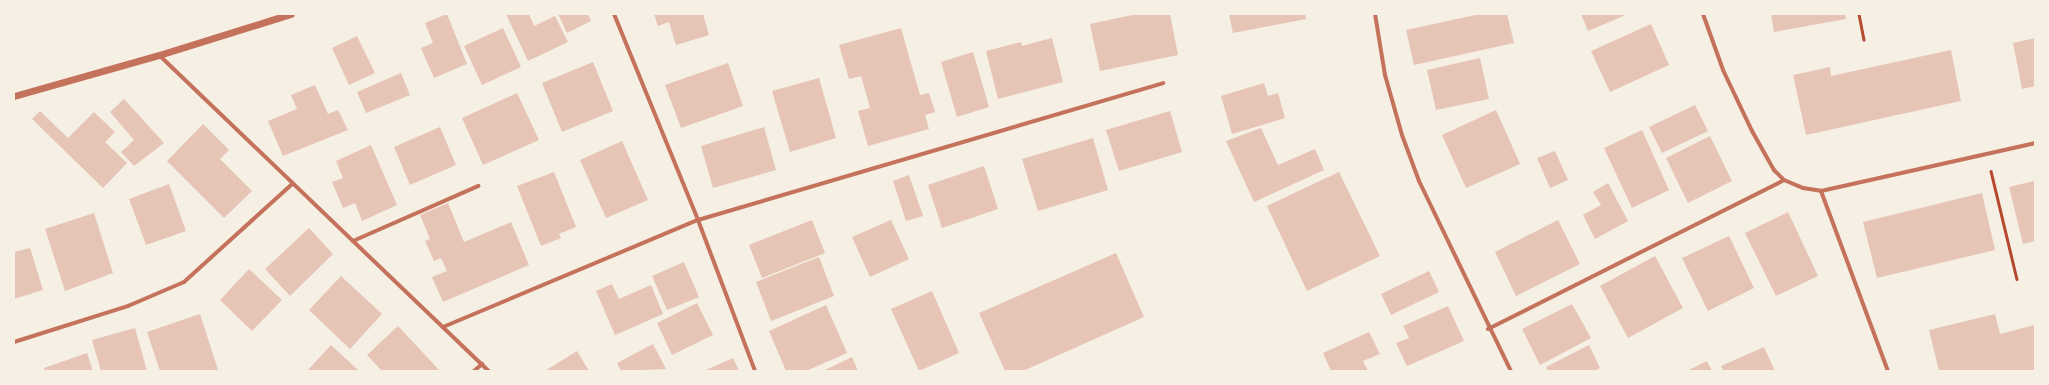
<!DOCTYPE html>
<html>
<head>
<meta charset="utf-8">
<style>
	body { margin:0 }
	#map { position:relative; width:2049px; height:385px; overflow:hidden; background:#f6efe4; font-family:"Times New Roman",serif }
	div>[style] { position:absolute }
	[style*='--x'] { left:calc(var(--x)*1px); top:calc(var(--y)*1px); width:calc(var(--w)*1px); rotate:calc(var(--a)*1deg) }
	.building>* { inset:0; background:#e6c5b7 }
	.path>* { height:2.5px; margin:-1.25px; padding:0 1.25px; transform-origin:1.25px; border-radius:1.25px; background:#b5482f }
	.minor>* { height:4px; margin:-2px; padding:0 2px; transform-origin:2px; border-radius:2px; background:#c5725c }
	.tertiary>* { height:7px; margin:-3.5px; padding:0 3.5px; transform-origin:3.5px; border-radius:3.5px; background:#c5725c }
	span { translate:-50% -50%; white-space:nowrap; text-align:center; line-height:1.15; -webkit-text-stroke:3px #f6efe4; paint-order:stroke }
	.frame { position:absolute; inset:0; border:15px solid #f6efe4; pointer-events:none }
</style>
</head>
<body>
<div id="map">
	<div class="building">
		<i style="clip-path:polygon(447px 14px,467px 64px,434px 78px,421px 48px,433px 43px,425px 23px)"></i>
		<i style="clip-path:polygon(506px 14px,529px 14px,534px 26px,555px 16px,568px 42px,528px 61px)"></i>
		<i style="clip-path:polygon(558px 14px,588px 14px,591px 21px,567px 33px)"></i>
		<i style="clip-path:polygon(654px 14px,703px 14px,709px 35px,676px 45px,669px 22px,658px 26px)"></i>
		<i style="clip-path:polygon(1137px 14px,1170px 14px,1178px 55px,1100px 71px,1090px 24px)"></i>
		<i style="clip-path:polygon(1229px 14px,1305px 14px,1306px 19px,1233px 33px)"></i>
		<i style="clip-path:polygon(1480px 14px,1507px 14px,1514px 43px,1414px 65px,1406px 30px)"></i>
		<i style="clip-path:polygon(1581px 14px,1628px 14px,1588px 31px)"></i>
		<i style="clip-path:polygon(1771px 14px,1845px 14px,1846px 19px,1774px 32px)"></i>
		<i style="clip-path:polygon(1651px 24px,1669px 65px,1610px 92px,1591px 51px)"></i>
		<i style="clip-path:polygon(503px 28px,521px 67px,482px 85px,464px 46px)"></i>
		<i style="clip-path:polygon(901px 28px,920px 95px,929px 93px,935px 112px,925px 115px,929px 129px,868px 146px,858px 111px,870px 108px,861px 76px,849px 79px,839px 45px)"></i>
		<i style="clip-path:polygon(357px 36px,375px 73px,349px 85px,332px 48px)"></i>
		<i style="clip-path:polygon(1052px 38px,1063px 82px,998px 99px,986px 51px,1021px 42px,1022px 46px)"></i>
		<i style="clip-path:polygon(2035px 38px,2035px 86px,2022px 89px,2013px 43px)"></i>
		<i style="clip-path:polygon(1951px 50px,1961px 101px,1806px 135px,1793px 75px,1830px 67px,1831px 76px)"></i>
		<i style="clip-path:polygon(973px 52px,989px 107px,957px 117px,941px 62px)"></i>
		<i style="clip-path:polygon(1480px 58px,1489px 99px,1436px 110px,1427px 70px)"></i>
		<i style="clip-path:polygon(593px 62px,613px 111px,562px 132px,542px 83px)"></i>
		<i style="clip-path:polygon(728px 63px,743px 106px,681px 128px,665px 85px)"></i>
		<i style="clip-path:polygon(401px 73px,410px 95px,366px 113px,357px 92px)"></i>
		<i style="clip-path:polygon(819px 78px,836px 138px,790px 152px,772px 91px)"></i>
		<i style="clip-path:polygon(1264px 83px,1268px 96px,1278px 93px,1285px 118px,1232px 134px,1221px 96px)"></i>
		<i style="clip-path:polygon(315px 85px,328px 114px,338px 110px,348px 130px,283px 156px,268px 121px,297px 109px,291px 95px)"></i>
		<i style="clip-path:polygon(517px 93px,539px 140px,483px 165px,462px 118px)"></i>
		<i style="clip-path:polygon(124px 99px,164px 143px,134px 166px,121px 152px,134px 140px,110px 112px)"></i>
		<i style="clip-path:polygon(1695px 105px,1708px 131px,1662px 153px,1649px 127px)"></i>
		<i style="clip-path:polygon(1496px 110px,1520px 164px,1466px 188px,1442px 135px)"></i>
		<i style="clip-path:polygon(40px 111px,68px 138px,94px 112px,115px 132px,105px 142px,127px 163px,103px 188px,32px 119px)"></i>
		<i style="clip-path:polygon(1170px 111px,1182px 152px,1119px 171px,1106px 130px)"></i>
		<i style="clip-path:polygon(203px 124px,229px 150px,220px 159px,252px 191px,224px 218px,167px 161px)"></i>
		<i style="clip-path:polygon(440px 127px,456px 165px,410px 185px,394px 147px)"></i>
		<i style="clip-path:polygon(764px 127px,776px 170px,713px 188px,701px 146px)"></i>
		<i style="clip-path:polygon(1261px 128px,1278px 165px,1315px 149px,1324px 170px,1254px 202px,1226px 141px)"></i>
		<i style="clip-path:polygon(1642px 130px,1669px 190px,1632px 208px,1604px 148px)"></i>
		<i style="clip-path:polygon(1710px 136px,1732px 181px,1688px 203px,1666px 158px)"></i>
		<i style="clip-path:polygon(1093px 138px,1108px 190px,1038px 211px,1022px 159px)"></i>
		<i style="clip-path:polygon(622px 141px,648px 200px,606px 218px,580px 160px)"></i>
		<i style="clip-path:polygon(371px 145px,397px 205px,362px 221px,355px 203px,343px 208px,332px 182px,343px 178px,336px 161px)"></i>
		<i style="clip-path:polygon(1555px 151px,1568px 180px,1550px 188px,1537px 158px)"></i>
		<i style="clip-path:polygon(984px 166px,998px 209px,942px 228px,928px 185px)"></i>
		<i style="clip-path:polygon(554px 172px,576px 227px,559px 234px,561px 238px,541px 246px,517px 186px)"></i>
		<i style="clip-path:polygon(1339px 172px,1380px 256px,1307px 291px,1267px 206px)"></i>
		<i style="clip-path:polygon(909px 175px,923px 216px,906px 221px,893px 181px)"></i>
		<i style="clip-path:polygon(2034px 181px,2035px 241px,2023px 244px,2009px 187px)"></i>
		<i style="clip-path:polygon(1608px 183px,1628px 221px,1595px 239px,1583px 215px,1601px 205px,1593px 192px)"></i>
		<i style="clip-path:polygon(169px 184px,186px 231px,146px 245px,129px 199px)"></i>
		<i style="clip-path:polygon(1982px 193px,1995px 250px,1877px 278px,1863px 222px)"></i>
		<i style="clip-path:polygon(448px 203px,464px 242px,511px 222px,529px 265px,443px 302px,432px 277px,447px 271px,441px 258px,434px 261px,425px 241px,430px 239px,420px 215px)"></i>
		<i style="clip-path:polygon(1788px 212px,1818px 276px,1776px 296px,1745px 233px)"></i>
		<i style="clip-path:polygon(94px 213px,113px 273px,65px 291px,45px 229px)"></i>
		<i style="clip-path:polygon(812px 220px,825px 253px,762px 278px,749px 245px)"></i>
		<i style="clip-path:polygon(891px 220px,909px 259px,870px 277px,852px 237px)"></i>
		<i style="clip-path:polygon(1558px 220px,1580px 264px,1516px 296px,1495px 252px)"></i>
		<i style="clip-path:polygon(309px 228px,333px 254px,290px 296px,265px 269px)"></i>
		<i style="clip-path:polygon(1729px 236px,1754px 288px,1708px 311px,1682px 258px)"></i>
		<i style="clip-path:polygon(30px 248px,43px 290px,14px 299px,14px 252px)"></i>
		<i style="clip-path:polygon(1116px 253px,1144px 317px,1023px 371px,1005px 371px,979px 313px)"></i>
		<i style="clip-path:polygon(1655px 256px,1683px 308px,1628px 338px,1600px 286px)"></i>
		<i style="clip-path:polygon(819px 257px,834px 296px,771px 321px,756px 282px)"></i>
		<i style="clip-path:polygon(684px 262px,699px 297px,667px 310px,652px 276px)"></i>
		<i style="clip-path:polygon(249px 269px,282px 300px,252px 331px,220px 300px)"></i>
		<i style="clip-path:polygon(1429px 271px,1439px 292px,1391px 315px,1381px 294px)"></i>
		<i style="clip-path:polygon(341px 276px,382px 314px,350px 349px,309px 310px)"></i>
		<i style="clip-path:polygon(612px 284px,619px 299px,651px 285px,663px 314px,615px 335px,596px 291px)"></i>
		<i style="clip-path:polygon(932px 291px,959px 353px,919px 371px,891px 309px)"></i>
		<i style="clip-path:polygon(697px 303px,713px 335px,672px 355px,657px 323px)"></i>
		<i style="clip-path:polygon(1572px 304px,1591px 338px,1540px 365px,1522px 329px)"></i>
		<i style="clip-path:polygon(826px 305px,847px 353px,806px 371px,786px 371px,769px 331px)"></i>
		<i style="clip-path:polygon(1448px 306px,1464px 341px,1407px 366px,1396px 343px,1409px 338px,1403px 326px)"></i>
		<i style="clip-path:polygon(200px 314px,218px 370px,160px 371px,147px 332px)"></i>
		<i style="clip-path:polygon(1995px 314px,2000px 334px,2035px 325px,2035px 371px,1939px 371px,1929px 330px)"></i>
		<i style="clip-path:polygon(398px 326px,440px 371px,382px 371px,367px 355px)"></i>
		<i style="clip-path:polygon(135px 328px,147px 371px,101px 371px,92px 340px)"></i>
		<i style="clip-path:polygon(1369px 332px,1380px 354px,1363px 361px,1368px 371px,1331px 371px,1323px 353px)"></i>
		<i style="clip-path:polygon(653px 344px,666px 369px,621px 371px,617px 363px)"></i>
		<i style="clip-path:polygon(331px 345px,359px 371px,307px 371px)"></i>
		<i style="clip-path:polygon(1589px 345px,1600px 368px,1594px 371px,1548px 371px,1546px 367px)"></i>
		<i style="clip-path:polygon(1764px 347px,1775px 371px,1723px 371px,1721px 366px)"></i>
		<i style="clip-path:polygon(577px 351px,589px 371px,545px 371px)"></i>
		<i style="clip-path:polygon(87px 353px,93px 371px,45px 371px,44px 368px)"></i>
		<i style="clip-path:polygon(852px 357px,858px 371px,823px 371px)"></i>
		<i style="clip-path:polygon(733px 358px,739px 371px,704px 371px)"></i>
		<i style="clip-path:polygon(1707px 361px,1712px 371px,1687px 371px)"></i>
	</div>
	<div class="path">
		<i style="--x:1859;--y:14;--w:26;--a:79"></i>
		<i style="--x:1991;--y:171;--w:111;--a:76.5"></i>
	</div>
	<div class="minor">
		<i style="--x:614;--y:14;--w:222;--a:67.8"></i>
		<i style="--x:698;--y:220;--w:161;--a:69.3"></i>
		<i style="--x:1375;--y:14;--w:62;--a:80.7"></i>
		<i style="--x:1385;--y:75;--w:62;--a:74.2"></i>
		<i style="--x:1402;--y:135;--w:49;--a:69.7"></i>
		<i style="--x:1419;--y:181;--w:211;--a:64.2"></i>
		<i style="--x:1703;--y:14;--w:59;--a:70.3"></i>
		<i style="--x:1723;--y:70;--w:68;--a:64.6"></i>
		<i style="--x:1752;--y:131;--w:45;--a:60.6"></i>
		<i style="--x:1774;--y:170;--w:14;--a:45"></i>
		<i style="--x:1784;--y:180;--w:21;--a:23"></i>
		<i style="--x:1803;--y:188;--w:18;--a:9"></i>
		<i style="--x:1821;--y:191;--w:192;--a:69.6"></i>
		<i style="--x:159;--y:55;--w:457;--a:43.8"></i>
		<i style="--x:1821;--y:191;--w:219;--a:-12.6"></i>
		<i style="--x:353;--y:241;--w:137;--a:-23.7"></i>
		<i style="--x:443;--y:327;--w:277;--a:-22.8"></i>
		<i style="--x:698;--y:220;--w:485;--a:-16.4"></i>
		<i style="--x:1488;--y:329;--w:331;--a:-26.7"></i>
		<i style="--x:14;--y:342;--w:120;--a:-17.5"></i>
		<i style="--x:128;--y:306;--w:61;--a:-23.2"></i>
		<i style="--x:184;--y:282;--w:146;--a:-42.2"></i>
		<i style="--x:474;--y:371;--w:11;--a:-41"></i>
	</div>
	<div class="tertiary">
		<i style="--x:14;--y:96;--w:151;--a:-15.8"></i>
		<i style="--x:159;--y:55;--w:138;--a:-17.3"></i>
	</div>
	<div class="frame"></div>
</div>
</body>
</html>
